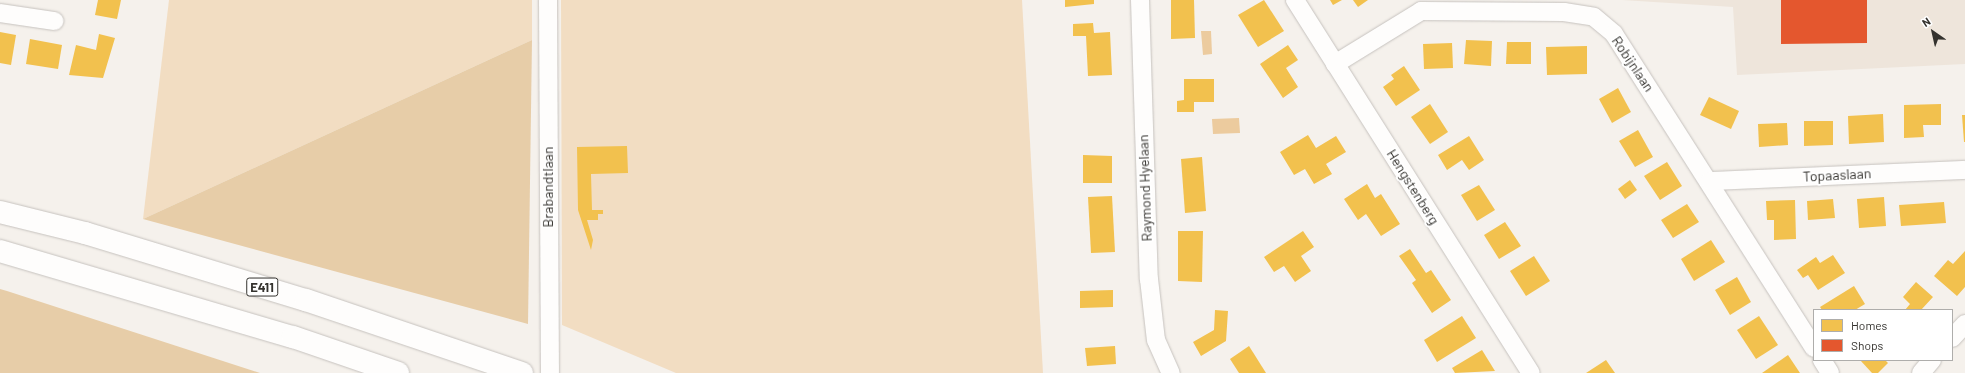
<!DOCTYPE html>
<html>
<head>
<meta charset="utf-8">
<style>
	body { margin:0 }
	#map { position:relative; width:1965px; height:373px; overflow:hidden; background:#f5f1ec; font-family:Barlow,sans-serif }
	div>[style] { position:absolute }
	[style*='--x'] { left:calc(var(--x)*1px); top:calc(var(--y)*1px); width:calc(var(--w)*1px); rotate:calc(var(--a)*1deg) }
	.built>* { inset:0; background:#eee5db }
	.green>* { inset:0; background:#f2ddc2 }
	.forest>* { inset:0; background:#e7cda8 }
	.water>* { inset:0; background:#eccb9e }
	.homes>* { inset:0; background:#f2c14e }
	.shops>* { inset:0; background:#e4572e }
	.roads { filter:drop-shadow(0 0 1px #c6c2be) drop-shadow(0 0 1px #c6c2be) }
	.street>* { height:18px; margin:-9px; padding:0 9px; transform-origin:9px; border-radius:9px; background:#fefdfc }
	.highway>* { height:22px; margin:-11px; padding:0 11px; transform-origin:11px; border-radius:11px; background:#fefdfc }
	span { translate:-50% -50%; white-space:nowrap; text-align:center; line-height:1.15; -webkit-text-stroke:4px #fff; paint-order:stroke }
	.shield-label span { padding:1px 3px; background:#fff; border:1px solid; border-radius:3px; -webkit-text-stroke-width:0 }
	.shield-label { font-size:13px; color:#34322e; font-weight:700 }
	.street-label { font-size:14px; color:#34322e }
	.legend { position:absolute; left:1813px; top:309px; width:140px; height:52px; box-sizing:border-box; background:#fff; border:1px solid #aeadab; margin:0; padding:5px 7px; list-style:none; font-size:12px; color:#34322e }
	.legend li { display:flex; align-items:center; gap:8px; height:20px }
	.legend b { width:20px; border:1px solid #aeadab }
	.north { position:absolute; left:1913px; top:12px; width:40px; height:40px; -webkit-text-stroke:3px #fff; paint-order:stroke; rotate:326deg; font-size:11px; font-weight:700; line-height:16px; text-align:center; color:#34322e }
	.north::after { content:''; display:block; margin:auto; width:14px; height:18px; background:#34322e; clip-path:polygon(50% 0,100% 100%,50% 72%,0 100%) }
</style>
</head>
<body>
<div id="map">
	<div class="built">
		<i style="clip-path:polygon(1622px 0,1965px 0,1965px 64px,1737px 75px,1733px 7px)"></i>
	</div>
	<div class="green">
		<i style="clip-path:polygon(169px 0,532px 0,532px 40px,143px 219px)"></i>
		<i style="clip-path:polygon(561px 0,1022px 0,1043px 373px,676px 373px,562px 325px)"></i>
	</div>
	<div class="forest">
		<i style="clip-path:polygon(532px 40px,528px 324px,143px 219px)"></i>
		<i style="clip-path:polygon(0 289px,7px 291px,260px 373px,0 373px)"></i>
	</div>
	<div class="water">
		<i style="clip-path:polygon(1201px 31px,1211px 31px,1212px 54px,1203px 55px)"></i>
		<i style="clip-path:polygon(1239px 118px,1240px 133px,1213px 134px,1212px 119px)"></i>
	</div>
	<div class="homes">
		<i style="clip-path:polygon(98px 0,121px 0,117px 19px,95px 15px)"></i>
		<i style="clip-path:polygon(1065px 0,1094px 0,1094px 4px,1065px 7px)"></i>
		<i style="clip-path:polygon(1171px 0,1194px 0,1195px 38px,1171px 39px)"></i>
		<i style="clip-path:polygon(1264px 0,1284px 31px,1258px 47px,1238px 15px)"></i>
		<i style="clip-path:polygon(1330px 0,1342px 0,1333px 5px)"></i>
		<i style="clip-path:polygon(1353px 0,1368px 0,1358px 7px)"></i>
		<i style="clip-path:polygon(1093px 23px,1094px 33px,1110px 32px,1112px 75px,1088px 76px,1086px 36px,1073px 36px,1073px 24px)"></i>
		<i style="clip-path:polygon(0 32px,16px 35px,11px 65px,0 63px)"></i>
		<i style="clip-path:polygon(99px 34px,115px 38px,103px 78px,69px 75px,76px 45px,96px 50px)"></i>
		<i style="clip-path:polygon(30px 39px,62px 45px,58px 69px,26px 64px)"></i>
		<i style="clip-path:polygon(1466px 40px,1492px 41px,1491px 66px,1464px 64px)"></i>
		<i style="clip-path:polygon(1507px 42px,1531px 42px,1531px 64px,1506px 64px)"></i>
		<i style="clip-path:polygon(1452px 43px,1453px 68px,1424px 69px,1423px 44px)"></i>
		<i style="clip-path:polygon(1288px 45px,1298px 60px,1286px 68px,1298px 87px,1283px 98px,1260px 64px)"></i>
		<i style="clip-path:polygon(1587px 46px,1587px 74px,1547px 75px,1546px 47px)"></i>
		<i style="clip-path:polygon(1404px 66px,1420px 90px,1396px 106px,1383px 87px,1394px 79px,1391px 75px)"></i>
		<i style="clip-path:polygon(1184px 79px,1214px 79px,1214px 102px,1194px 102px,1194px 112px,1177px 112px,1177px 101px,1184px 100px)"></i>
		<i style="clip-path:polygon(1618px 88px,1631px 112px,1612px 123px,1599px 99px)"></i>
		<i style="clip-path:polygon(1709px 97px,1739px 111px,1731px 129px,1700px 115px)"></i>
		<i style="clip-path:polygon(1430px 104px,1448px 132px,1430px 144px,1411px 117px)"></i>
		<i style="clip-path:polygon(1941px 104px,1941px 125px,1923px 125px,1924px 137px,1904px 138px,1904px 105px)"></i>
		<i style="clip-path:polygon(1883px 114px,1884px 142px,1849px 144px,1848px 116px)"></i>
		<i style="clip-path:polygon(1962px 115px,1965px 115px,1965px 142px,1964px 142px)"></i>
		<i style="clip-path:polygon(1804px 121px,1833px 121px,1833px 145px,1804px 146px)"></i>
		<i style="clip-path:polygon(1787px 123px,1788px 145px,1759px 147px,1758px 124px)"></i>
		<i style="clip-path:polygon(1638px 130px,1653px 157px,1635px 167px,1619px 141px)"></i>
		<i style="clip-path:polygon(1308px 135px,1316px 148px,1336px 136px,1346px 152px,1326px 164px,1332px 174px,1314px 184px,1305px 169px,1294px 175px,1280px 152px)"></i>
		<i style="clip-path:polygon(1469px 136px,1484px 160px,1469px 170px,1462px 160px,1447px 170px,1438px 155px)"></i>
		<i style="clip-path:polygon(627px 146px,628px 173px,591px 174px,592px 210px,603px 210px,603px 214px,598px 214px,598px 220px,587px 220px,593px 240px,591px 250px,578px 210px,577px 147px)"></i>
		<i style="clip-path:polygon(1083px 155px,1112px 156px,1112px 183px,1083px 183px)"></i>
		<i style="clip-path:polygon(1202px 157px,1206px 211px,1185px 213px,1181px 159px)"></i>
		<i style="clip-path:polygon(1667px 162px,1682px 186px,1660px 200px,1644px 176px)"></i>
		<i style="clip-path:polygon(1630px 180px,1637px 190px,1625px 199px,1618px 189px)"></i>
		<i style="clip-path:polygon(1367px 184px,1375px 198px,1381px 194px,1400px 224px,1381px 236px,1366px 214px,1358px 220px,1344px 199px)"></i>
		<i style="clip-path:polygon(1479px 185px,1495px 210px,1477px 221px,1461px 195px)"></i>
		<i style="clip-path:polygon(1112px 196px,1115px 252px,1091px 253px,1088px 197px)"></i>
		<i style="clip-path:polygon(1884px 197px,1886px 226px,1859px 228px,1857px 199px)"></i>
		<i style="clip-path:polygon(1833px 199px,1835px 218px,1808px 220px,1807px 201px)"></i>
		<i style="clip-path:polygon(1795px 200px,1796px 239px,1774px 240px,1774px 220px,1767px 220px,1766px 201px)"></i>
		<i style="clip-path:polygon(1944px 202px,1946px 223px,1901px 226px,1899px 205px)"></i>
		<i style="clip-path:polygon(1687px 204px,1699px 222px,1673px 238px,1661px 220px)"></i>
		<i style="clip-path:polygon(1505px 222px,1521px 246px,1499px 259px,1484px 235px)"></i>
		<i style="clip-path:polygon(1178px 231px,1203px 231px,1202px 282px,1178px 281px)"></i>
		<i style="clip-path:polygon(1303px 231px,1314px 247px,1301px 256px,1311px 271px,1295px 282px,1284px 266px,1274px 272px,1264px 257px)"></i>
		<i style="clip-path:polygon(1711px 240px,1725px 262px,1694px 281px,1681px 259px)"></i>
		<i style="clip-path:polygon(1410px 249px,1426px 273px,1431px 270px,1451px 300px,1432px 313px,1412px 283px,1416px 280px,1399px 256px)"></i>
		<i style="clip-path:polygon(1965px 251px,1965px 287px,1957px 296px,1934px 276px,1948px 260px,1953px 264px)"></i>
		<i style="clip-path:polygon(1833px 255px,1845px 273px,1818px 290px,1808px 275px,1803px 278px,1797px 270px,1816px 257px,1820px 263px)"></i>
		<i style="clip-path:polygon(1534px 256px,1550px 281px,1526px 296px,1510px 271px)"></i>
		<i style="clip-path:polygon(1737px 277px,1751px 302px,1730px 315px,1715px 290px)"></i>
		<i style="clip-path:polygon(1916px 282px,1933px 297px,1921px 310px,1905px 310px,1910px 304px,1903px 297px)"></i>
		<i style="clip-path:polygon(1854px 286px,1865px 304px,1855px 310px,1822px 310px,1820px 307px)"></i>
		<i style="clip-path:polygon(1113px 290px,1113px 307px,1080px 308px,1080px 291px)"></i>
		<i style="clip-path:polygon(1215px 310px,1228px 311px,1226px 341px,1201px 356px,1193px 342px,1214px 330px)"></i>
		<i style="clip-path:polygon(1462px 316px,1476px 338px,1437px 362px,1424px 340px)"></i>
		<i style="clip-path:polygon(1759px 316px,1778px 345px,1756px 359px,1737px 330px)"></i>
		<i style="clip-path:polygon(1115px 346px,1116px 364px,1087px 366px,1085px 348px)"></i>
		<i style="clip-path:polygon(1249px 346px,1266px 373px,1239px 373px,1230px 359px)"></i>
		<i style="clip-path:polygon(1482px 350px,1495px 371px,1455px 373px,1452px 368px)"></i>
		<i style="clip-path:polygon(1788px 355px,1800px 373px,1762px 373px)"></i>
		<i style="clip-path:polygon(1606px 360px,1615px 373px,1586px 373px)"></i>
		<i style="clip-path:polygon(1860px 360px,1885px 360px,1888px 363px,1878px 373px,1872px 373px)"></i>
	</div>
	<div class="shops">
		<i style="clip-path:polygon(1781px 0,1867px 0,1867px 43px,1781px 44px)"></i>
	</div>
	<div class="roads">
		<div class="street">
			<i style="--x:548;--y:0;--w:373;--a:89.7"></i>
			<i style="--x:1140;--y:0;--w:279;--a:88.2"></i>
			<i style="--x:1149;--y:279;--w:61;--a:83.5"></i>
			<i style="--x:1156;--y:340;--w:36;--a:66"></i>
			<i style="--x:1295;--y:0;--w:441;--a:57.7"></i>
			<i style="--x:0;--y:13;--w:55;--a:8.4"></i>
			<i style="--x:1335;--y:64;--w:101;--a:-31.6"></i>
			<i style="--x:1421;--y:11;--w:143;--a:0.4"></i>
			<i style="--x:1564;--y:12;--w:30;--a:9"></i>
			<i style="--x:1594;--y:17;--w:26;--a:40"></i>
			<i style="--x:1614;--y:34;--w:372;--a:57.5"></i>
			<i style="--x:1710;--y:181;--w:255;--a:-2.5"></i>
			<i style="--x:1952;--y:338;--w:19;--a:-47"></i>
			<i style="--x:1822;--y:360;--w:15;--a:58"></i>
			<i style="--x:1921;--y:373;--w:17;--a:-50"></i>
		</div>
		<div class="highway">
			<i style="--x:0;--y:212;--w:88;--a:13.9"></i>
			<i style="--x:85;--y:233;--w:231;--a:16.9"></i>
			<i style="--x:306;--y:300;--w:228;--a:18.7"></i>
			<i style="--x:0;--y:251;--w:305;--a:16.4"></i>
			<i style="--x:293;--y:337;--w:111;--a:18.9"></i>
		</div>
	</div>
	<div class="shield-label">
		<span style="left:262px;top:287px">E411</span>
	</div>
	<div class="street-label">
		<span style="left:1633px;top:64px;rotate:56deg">Robijnlaan</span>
		<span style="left:1837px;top:175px;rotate:-3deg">Topaaslaan</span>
		<span style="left:548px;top:187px;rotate:-90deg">Brabandtlaan</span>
		<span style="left:1413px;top:187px;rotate:58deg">Hengstenberg</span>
		<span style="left:1145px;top:188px;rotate:-92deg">Raymond Hyelaan</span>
	</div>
	<ul class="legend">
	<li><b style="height:11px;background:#f2c14e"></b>Homes</li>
	<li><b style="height:11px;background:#e4572e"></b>Shops</li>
	</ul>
	<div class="north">N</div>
</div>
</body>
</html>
